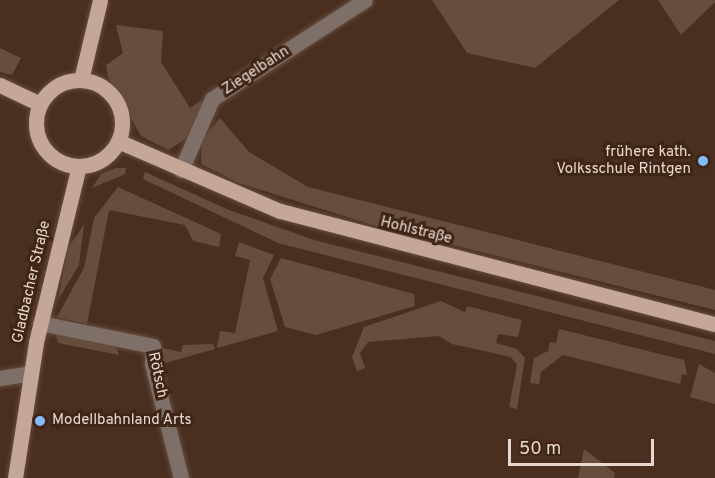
<!DOCTYPE html>
<html>
<head>
<meta charset="utf-8">
<style>
	body { margin:0 }
	#map { position:relative; width:715px; height:478px; overflow:hidden; background:#4a2f20; font-family:Overpass,sans-serif }
	div>[style] { position:absolute }
	[style*='--x'] { left:calc(var(--x)*1px); top:calc(var(--y)*1px); width:calc(var(--w)*1px); rotate:calc(var(--a)*1deg) }
	.green>* { inset:0; background:#674d3e }
	.roads { filter:drop-shadow(0 0 2px #664d3f) drop-shadow(0 0 2px #664d3f) }
	.minor>* { height:15px; margin:-7.5px; padding:0 7.5px; transform-origin:7.5px; border-radius:7.5px; background:#7e7068 }
	.major>* { height:15px; margin:-7.5px; padding:0 7.5px; transform-origin:7.5px; border-radius:7.5px; background:#c4a797 }
	.major>.ring { margin:-7.5px; padding:0; box-sizing:content-box; background:none; border:15px solid #c4a797; border-radius:50% }
	.dots>* { width:16px; height:16px; translate:-50% -50%; box-sizing:border-box; border:3px solid #3f2516; border-radius:50% }
	span { translate:-50% -50%; white-space:nowrap; text-align:center; line-height:1.15; -webkit-text-stroke:6px #3f2516; paint-order:stroke }
	.street-label { font-size:15px; color:#e8d7ce }
	.poi-label { font-size:15px; color:#e8d7ce }
	.right { translate:-100% -50%; text-align:right }
	.left { translate:0 -50%; text-align:left }
	.scale { position:absolute; left:508px; top:439px; width:146px; height:27px; box-sizing:border-box; border:3px solid #e8d7ce; border-top:0; padding-left:8px; font-size:18px; line-height:21px; white-space:nowrap; color:#e8d7ce; -webkit-text-stroke:4px #3f2516; paint-order:stroke }
</style>
</head>
<body>
<div id="map">
	<div class="green">
		<i style="clip-path:polygon(432px 0,619px 0,535px 68px,467px 53px)"></i>
		<i style="clip-path:polygon(658px 0,715px 0,715px 2px,681px 35px)"></i>
		<i style="clip-path:polygon(116px 25px,163px 31px,161px 62px,190px 108px,202px 100px,205px 105px,191px 136px,168px 150px,141px 136px,108px 77px,106px 65px,123px 53px)"></i>
		<i style="clip-path:polygon(0 48px,21px 58px,12px 75px,0 72px)"></i>
		<i style="clip-path:polygon(220px 118px,249px 152px,308px 187px,715px 290px,715px 310px,376px 226px,239px 183px,201px 164px,202px 139px)"></i>
		<i style="clip-path:polygon(115px 168px,126px 168px,125px 174px,92px 188px,101px 174px)"></i>
		<i style="clip-path:polygon(145px 172px,229px 210px,314px 240px,715px 341px,715px 354px,278px 243px,143px 179px)"></i>
		<i style="clip-path:polygon(118px 187px,221px 234px,219px 247px,193px 241px,185px 225px,109px 210px,87px 324px,57px 317px,84px 268px,94px 218px)"></i>
		<i style="clip-path:polygon(84px 224px,79px 265px,58px 300px,68px 248px)"></i>
		<i style="clip-path:polygon(239px 242px,274px 255px,263px 278px,278px 331px,217px 348px,220px 331px,235px 333px,250px 260px,235px 256px)"></i>
		<i style="clip-path:polygon(281px 258px,414px 294px,415px 306px,316px 335px,285px 327px,270px 279px)"></i>
		<i style="clip-path:polygon(441px 301px,465px 312px,467px 306px,522px 320px,518px 337px,498px 334px,496px 343px,517px 349px,525px 358px,517px 409px,509px 407px,517px 365px,511px 357px,452px 344px,439px 336px,368px 342px,360px 353px,365px 368px,357px 371px,352px 357px,364px 327px)"></i>
		<i style="clip-path:polygon(559px 329px,684px 360px,687px 375px,682px 374px,680px 384px,563px 355px,541px 372px,539px 384px,530px 383px,534px 358px,548px 351px,550px 342px,556px 343px)"></i>
		<i style="clip-path:polygon(55px 333px,116px 346px,119px 355px,58px 343px)"></i>
		<i style="clip-path:polygon(213px 344px,215px 349px,165px 363px,156px 356px,162px 348px,181px 352px,183px 345px)"></i>
		<i style="clip-path:polygon(699px 364px,715px 373px,715px 404px,690px 397px)"></i>
		<i style="clip-path:polygon(584px 449px,615px 473px,614px 478px,578px 478px)"></i>
	</div>
	<div class="roads">
		<div class="minor">
			<i style="--x:181;--y:170;--w:77;--a:-66.4"></i>
			<i style="--x:212;--y:99;--w:182;--a:-32.9"></i>
			<i style="--x:40;--y:323;--w:115;--a:11.5"></i>
			<i style="--x:153;--y:346;--w:18;--a:93"></i>
			<i style="--x:152;--y:364;--w:118;--a:75.7"></i>
			<i style="--x:0;--y:378;--w:30;--a:-9"></i>
		</div>
		<div class="major">
			<i style="--x:81;--y:80;--w:82;--a:-76.6"></i>
			<i class="ring" style="left:36px;top:80px;width:71px;height:71px"></i>
			<i style="--x:0;--y:85;--w:44;--a:25.4"></i>
			<i style="--x:118;--y:141;--w:176;--a:23.4"></i>
			<i style="--x:280;--y:211;--w:449;--a:14.6"></i>
			<i style="--x:15;--y:478;--w:138;--a:-81.2"></i>
			<i style="--x:36;--y:342;--w:181;--a:-76.3"></i>
		</div>
	</div>
	<div class="dots">
		<i style="left:703px;top:161px;background:#84bcfb"></i>
		<i style="left:40px;top:421px;background:#84bcfb"></i>
	</div>
	<div class="street-label">
		<span style="left:256px;top:71px;rotate:-33deg">Ziegelbahn</span>
		<span style="left:416px;top:231px;rotate:14deg">Hohlstraße</span>
		<span style="left:32px;top:282px;rotate:-77deg">Gladbacher Straße</span>
		<span style="left:157px;top:375px;rotate:78deg">Rötsch</span>
	</div>
	<div class="poi-label">
		<span class="right" style="left:691px;top:161px">frühere kath.<br>Volksschule Rintgen</span>
		<span class="left" style="left:52px;top:421px">Modellbahnland Arts</span>
	</div>
	<div class="scale">50 m</div>
</div>
</body>
</html>
